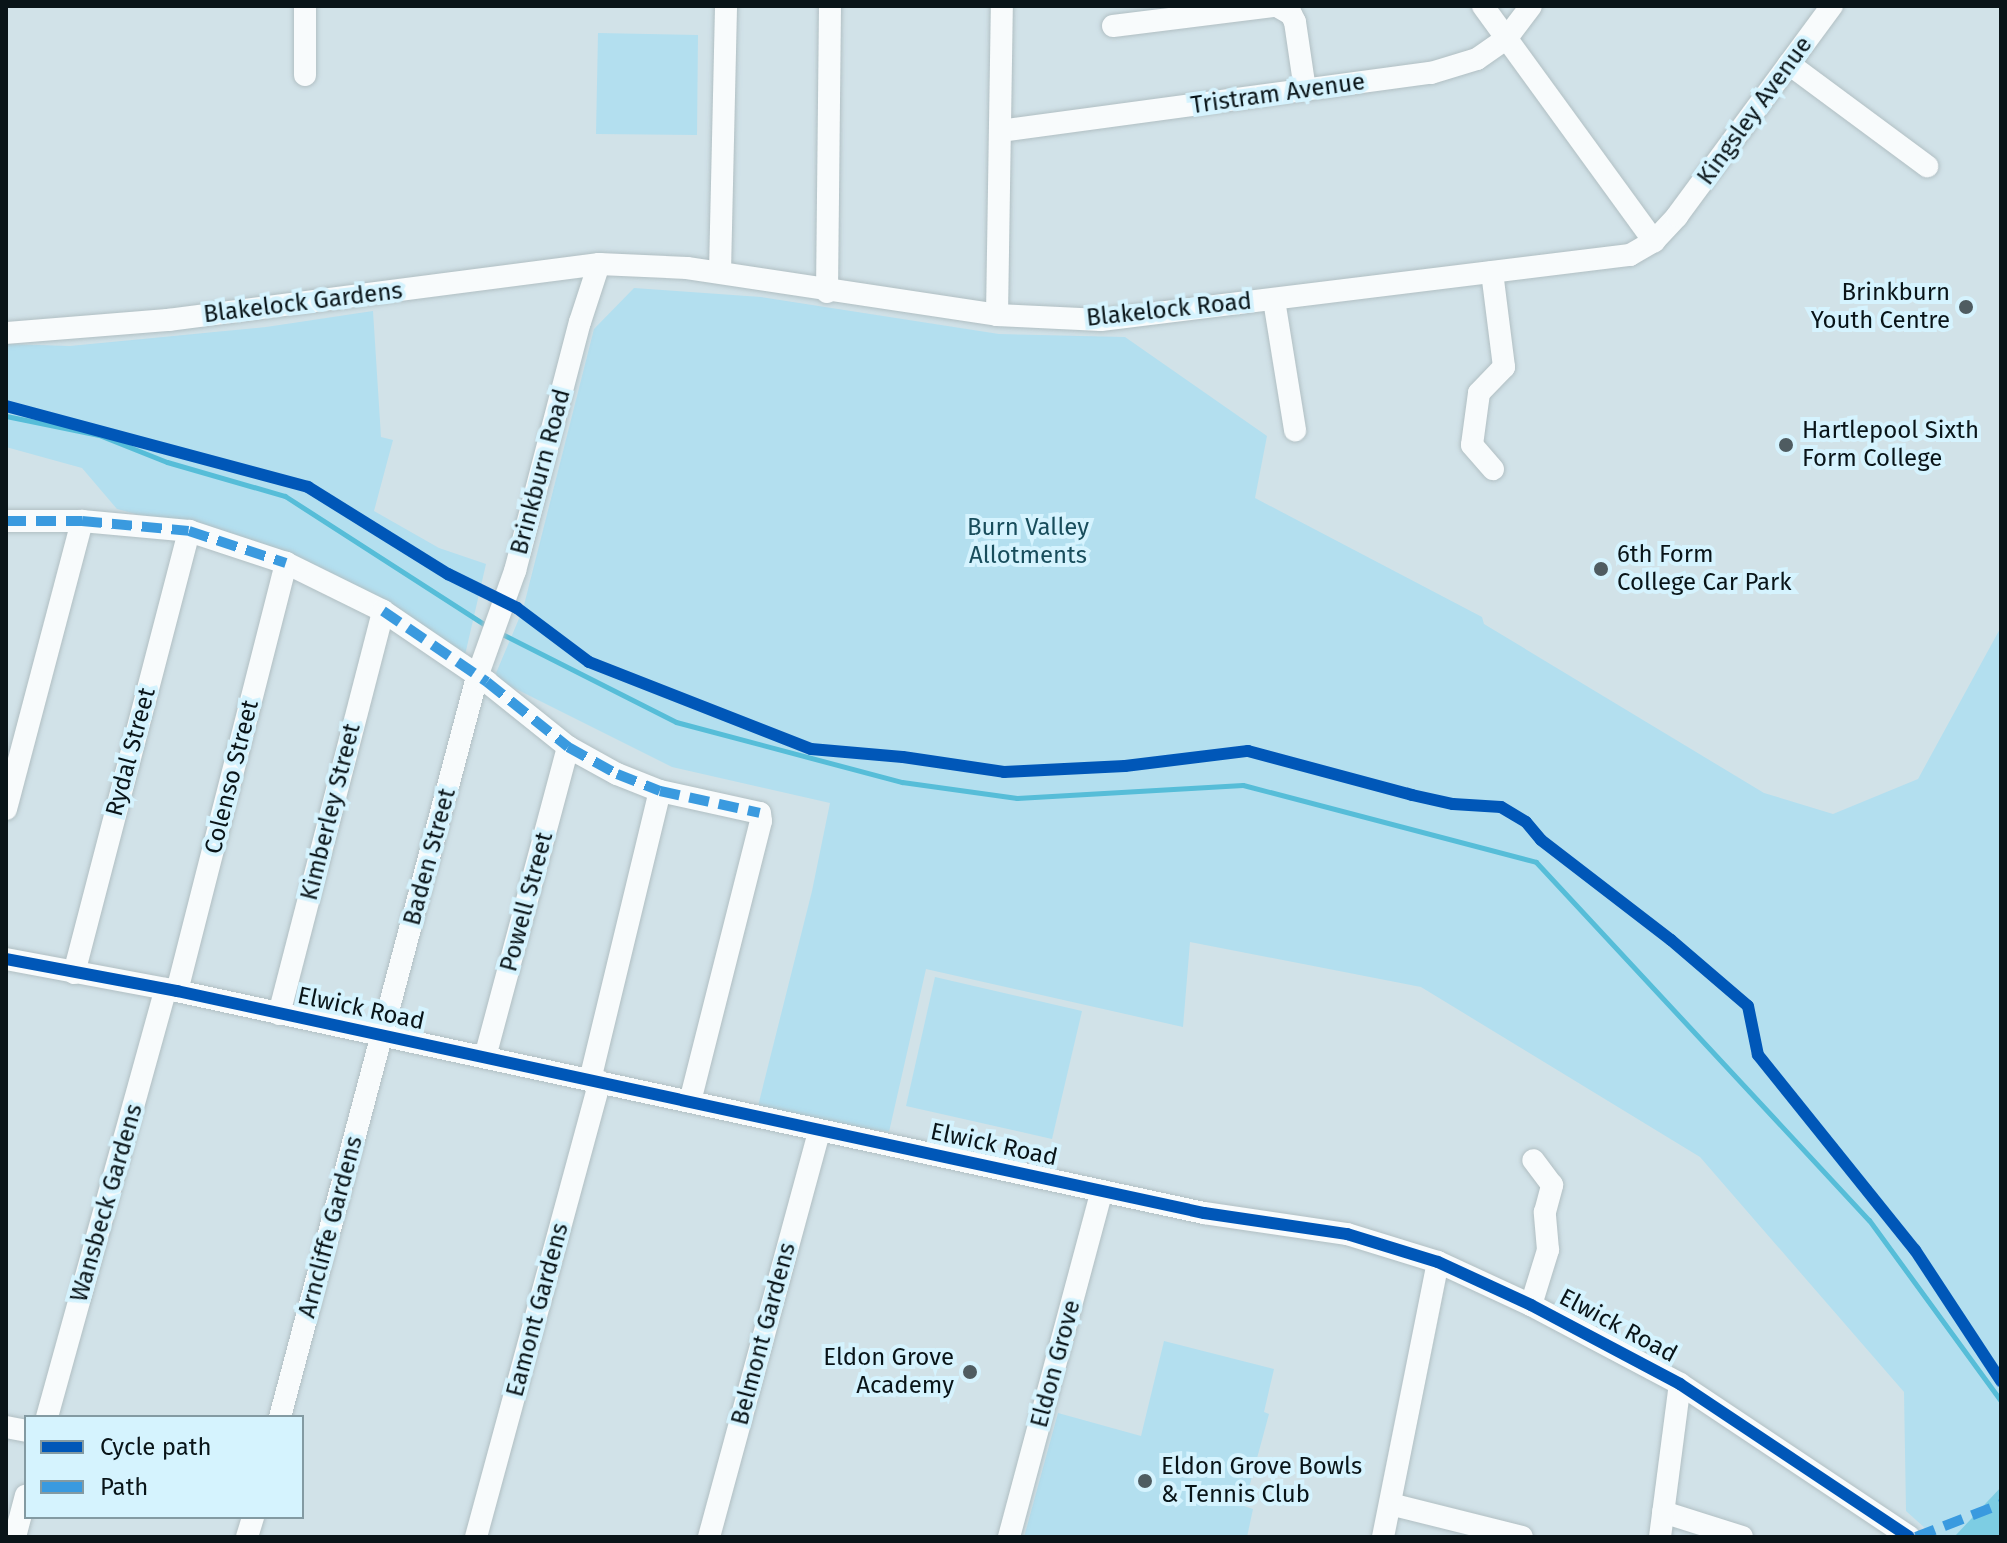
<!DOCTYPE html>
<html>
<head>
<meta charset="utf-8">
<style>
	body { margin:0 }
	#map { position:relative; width:2007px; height:1543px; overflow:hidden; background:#d1e2e8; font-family:"Fira Sans",sans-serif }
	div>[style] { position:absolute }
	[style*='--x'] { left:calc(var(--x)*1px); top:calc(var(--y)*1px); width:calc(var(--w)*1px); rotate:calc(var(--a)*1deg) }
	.green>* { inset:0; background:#b3dfef }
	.forest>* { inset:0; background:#7dcde3 }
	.stream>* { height:5px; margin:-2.5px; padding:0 2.5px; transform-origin:2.5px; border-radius:2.5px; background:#56bdd8 }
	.roads { filter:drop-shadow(0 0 2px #b1bfc3) drop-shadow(0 0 2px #b1bfc3) }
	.minor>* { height:22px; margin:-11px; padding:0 11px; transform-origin:11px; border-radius:11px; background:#f8fbfc }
	.quiet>* { height:10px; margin-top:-5px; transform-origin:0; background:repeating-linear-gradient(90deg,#3a9adf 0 20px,transparent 0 30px) }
	.cycleway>* { height:12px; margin:-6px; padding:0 6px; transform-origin:6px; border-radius:6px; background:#0057b8 }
	.dots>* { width:22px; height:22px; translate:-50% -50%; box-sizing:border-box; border:4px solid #d5f3fe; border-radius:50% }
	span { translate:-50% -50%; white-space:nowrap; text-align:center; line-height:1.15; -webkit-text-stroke:8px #d5f3fe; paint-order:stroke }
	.street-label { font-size:24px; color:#091418 }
	.poi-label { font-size:24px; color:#091418 }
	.right { translate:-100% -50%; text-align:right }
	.left { translate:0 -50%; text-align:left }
	.park-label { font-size:24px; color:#184d5c }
	.frame { position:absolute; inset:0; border:8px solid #091418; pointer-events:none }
	.legend { position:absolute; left:24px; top:1415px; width:280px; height:104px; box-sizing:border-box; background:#d5f3fe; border:2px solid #839aa2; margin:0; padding:10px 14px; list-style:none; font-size:24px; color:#091418 }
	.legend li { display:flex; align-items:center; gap:16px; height:40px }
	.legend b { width:40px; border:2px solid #839aa2 }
</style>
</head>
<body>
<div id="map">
	<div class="green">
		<i style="clip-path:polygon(598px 33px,698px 35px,697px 135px,596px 134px)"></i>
		<i style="clip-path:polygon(634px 288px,761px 297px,999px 334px,1125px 337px,1267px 436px,1255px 498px,1482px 617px,1484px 624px,1764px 793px,1833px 814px,1918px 779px,2001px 627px,2001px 1487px,1954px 1537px,1935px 1537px,1906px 1511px,1904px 1392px,1700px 1157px,1421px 987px,1190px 942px,1183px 1027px,926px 969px,889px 1132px,757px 1110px,812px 891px,830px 803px,672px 767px,494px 678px,523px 609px,594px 329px)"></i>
		<i style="clip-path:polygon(373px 311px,381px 437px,393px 440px,374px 511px,439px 548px,486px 564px,465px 655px,290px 555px,117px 509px,82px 468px,6px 447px,6px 344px,70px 346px,266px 327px)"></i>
		<i style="clip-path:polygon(935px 977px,1082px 1011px,1052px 1139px,906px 1106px)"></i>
		<i style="clip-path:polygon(1164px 1341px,1274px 1369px,1264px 1412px,1269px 1414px,1244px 1506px,1253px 1509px,1247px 1537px,1024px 1537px,1058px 1413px,1141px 1436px)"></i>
	</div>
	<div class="forest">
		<i style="clip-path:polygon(2001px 1487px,2001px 1537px,1954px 1537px)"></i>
	</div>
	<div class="stream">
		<i style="--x:6;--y:416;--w:95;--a:11.5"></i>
		<i style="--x:99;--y:435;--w:73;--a:21.7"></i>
		<i style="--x:167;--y:462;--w:123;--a:16.1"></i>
		<i style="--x:285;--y:496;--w:244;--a:32.8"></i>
		<i style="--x:498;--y:632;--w:199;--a:26.8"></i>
		<i style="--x:676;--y:722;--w:234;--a:14.9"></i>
		<i style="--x:902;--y:782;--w:116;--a:7.9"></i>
		<i style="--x:1017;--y:798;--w:226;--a:-3.3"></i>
		<i style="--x:1243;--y:785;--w:303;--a:14.7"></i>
		<i style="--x:1536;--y:862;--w:489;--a:47.1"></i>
		<i style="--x:1869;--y:1220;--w:224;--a:53.9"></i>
	</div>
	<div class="roads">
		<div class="minor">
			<i style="--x:305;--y:6;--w:69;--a:90"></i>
			<i style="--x:1277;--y:6;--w:16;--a:30"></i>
			<i style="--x:1291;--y:14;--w:9;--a:63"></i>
			<i style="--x:1295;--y:22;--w:69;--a:81.6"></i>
			<i style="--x:1483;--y:6;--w:291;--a:54"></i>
			<i style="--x:1113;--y:26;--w:161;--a:-7.1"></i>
			<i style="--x:1789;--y:64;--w:172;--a:36.5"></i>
			<i style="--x:1000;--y:131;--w:435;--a:-7.7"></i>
			<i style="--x:1431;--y:73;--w:48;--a:-16.9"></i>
			<i style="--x:1477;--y:59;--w:35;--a:-35"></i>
			<i style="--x:1506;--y:39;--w:41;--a:-52.9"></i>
			<i style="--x:720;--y:272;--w:266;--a:-88.7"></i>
			<i style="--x:1492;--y:272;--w:96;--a:82.8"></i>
			<i style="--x:1504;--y:367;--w:36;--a:134"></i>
			<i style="--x:1479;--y:393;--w:52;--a:97.7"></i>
			<i style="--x:1472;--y:445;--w:32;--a:49"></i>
			<i style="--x:827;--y:292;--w:286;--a:-89.4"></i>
			<i style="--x:1274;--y:300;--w:132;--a:80.8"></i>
			<i style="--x:997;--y:315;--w:309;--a:-89.1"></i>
			<i style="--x:6;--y:333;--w:163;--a:-4.6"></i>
			<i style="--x:168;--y:320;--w:435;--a:-7.4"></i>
			<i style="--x:599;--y:264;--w:88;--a:2.6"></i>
			<i style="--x:687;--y:268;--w:314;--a:8.6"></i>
			<i style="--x:997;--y:315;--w:104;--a:2.8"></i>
			<i style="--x:1101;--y:320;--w:533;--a:-7.01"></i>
			<i style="--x:1630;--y:255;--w:28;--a:-30"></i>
			<i style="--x:1654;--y:241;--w:34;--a:-47"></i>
			<i style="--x:1677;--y:216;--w:261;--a:-53.6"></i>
			<i style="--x:6;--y:521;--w:76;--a:0"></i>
			<i style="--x:82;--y:521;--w:107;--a:5.3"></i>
			<i style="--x:189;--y:531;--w:102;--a:18.3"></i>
			<i style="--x:286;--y:563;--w:108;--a:26.3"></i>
			<i style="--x:383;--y:611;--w:126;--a:34.3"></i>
			<i style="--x:487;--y:682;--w:104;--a:38.7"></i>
			<i style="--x:568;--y:747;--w:56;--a:28.9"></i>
			<i style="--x:617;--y:774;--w:46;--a:21.6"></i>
			<i style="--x:660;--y:791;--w:102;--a:12.4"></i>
			<i style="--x:760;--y:813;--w:8;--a:83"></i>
			<i style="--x:761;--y:821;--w:289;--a:104.2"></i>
			<i style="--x:6;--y:809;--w:298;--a:-75.2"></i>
			<i style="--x:6;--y:959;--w:174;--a:10.6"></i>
			<i style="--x:177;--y:991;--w:1051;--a:12.2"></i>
			<i style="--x:1204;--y:1213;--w:145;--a:8.4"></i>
			<i style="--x:1347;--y:1234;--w:95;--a:17.1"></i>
			<i style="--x:1438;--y:1262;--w:102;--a:24.8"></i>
			<i style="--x:1531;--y:1305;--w:169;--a:27.9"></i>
			<i style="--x:1680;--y:1384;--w:275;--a:33.7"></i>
			<i style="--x:74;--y:973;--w:457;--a:-75.4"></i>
			<i style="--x:177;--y:991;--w:442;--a:-75.7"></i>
			<i style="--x:279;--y:1014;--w:416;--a:-75.5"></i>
			<i style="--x:485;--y:1057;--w:321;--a:-75"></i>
			<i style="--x:590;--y:1080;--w:297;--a:-76.4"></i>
			<i style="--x:1531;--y:1305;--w:58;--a:-72.8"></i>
			<i style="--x:1548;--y:1250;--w:38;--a:-95"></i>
			<i style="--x:1545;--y:1212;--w:28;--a:-75"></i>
			<i style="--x:1552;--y:1185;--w:31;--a:-127"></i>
			<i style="--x:47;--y:1417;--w:444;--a:-74.5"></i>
			<i style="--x:280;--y:1417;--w:766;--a:-75.09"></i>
			<i style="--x:477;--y:677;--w:113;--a:-70.3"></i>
			<i style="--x:515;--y:571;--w:257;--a:-75.4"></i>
			<i style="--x:580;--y:322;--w:61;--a:-71.9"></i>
			<i style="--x:6;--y:1427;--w:20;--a:11"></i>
			<i style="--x:1390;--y:1504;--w:136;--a:14"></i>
			<i style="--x:1663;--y:1512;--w:83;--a:17.6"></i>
			<i style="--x:15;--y:1537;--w:43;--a:-75.3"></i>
			<i style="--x:247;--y:1537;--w:21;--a:-73"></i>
			<i style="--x:476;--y:1537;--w:472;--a:-74.8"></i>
			<i style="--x:709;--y:1537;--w:421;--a:-74.8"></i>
			<i style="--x:1009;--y:1537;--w:358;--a:-75"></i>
			<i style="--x:1383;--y:1537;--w:280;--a:-78.7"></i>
			<i style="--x:1660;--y:1537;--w:154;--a:-82.6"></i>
		</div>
	</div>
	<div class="quiet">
		<i style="--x:6;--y:521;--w:76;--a:0"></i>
		<i style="--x:82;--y:521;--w:107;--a:5.3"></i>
		<i style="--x:189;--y:531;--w:102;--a:18.3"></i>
		<i style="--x:383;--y:611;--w:126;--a:34.3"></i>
		<i style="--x:487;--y:682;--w:104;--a:38.7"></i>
		<i style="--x:568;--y:747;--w:56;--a:28.9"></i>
		<i style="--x:617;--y:774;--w:46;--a:21.6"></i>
		<i style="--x:660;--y:791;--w:102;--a:12.4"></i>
		<i style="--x:1916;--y:1537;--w:91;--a:-21.2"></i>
	</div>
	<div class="cycleway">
		<i style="--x:6;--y:406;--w:313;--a:15"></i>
		<i style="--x:308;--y:487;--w:165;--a:31.9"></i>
		<i style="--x:448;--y:574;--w:77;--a:26.2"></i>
		<i style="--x:517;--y:608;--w:90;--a:36.9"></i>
		<i style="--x:589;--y:662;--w:238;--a:21.4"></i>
		<i style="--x:811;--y:749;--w:92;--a:5"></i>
		<i style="--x:903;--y:757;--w:102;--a:8.4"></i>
		<i style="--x:1004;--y:772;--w:121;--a:-2.8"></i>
		<i style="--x:1125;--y:766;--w:124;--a:-7"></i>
		<i style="--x:1248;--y:751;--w:170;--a:15"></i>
		<i style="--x:1412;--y:795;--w:42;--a:12.4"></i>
		<i style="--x:1453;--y:804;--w:48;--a:3.6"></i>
		<i style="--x:1501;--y:807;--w:29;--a:31"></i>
		<i style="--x:1526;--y:822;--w:23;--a:50"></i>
		<i style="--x:1541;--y:840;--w:164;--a:37.6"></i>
		<i style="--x:1671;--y:940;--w:101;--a:40.6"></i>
		<i style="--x:1748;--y:1006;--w:50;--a:78.5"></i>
		<i style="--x:1758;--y:1055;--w:250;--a:51.2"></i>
		<i style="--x:1915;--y:1250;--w:157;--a:56.7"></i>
		<i style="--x:6;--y:959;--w:174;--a:10.6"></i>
		<i style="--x:177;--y:991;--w:1051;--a:12.2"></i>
		<i style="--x:1204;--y:1213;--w:145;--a:8.4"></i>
		<i style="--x:1347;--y:1234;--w:95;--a:17.1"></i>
		<i style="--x:1438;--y:1262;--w:102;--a:24.8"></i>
		<i style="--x:1531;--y:1305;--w:169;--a:27.9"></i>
		<i style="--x:1680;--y:1384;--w:275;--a:33.7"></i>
	</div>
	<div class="dots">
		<i style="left:1966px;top:307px;background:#4f5c61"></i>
		<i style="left:1786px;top:445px;background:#4f5c61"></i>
		<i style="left:1601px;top:569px;background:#4f5c61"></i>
		<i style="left:970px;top:1372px;background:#4f5c61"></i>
		<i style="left:1145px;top:1481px;background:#4f5c61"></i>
	</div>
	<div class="street-label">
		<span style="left:1278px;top:94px;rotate:-8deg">Tristram Avenue</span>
		<span style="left:1755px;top:111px;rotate:-54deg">Kingsley Avenue</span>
		<span style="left:303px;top:303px;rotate:-7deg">Blakelock Gardens</span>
		<span style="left:1169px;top:310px;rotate:-6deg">Blakelock Road</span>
		<span style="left:541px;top:472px;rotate:-75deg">Brinkburn Road</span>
		<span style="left:131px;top:752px;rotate:-75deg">Rydal Street</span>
		<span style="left:232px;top:777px;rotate:-76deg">Colenso Street</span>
		<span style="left:331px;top:812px;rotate:-76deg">Kimberley Street</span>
		<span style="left:430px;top:857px;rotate:-75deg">Baden Street</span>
		<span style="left:527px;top:902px;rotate:-75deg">Powell Street</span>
		<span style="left:361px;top:1009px;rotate:12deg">Elwick Road</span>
		<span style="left:994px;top:1145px;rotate:12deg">Elwick Road</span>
		<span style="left:107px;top:1203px;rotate:-74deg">Wansbeck Gardens</span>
		<span style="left:331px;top:1227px;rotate:-75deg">Arncliffe Gardens</span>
		<span style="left:538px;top:1310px;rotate:-75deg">Eamont Gardens</span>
		<span style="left:1618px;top:1326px;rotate:28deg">Elwick Road</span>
		<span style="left:764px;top:1334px;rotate:-75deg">Belmont Gardens</span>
		<span style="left:1056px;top:1364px;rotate:-75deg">Eldon Grove</span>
	</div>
	<div class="poi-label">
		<span class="right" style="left:1950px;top:307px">Brinkburn<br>Youth Centre</span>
		<span class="left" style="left:1802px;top:445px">Hartlepool Sixth<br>Form College</span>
		<span class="left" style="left:1617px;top:569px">6th Form<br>College Car Park</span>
		<span class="right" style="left:954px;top:1372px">Eldon Grove<br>Academy</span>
		<span class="left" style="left:1161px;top:1481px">Eldon Grove Bowls<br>&amp; Tennis Club</span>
	</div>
	<div class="park-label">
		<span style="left:1028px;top:542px">Burn Valley<br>Allotments</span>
	</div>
	<div class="frame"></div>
	<ul class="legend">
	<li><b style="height:10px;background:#0057b8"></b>Cycle path</li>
	<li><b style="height:10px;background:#3a9adf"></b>Path</li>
	</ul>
</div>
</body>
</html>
